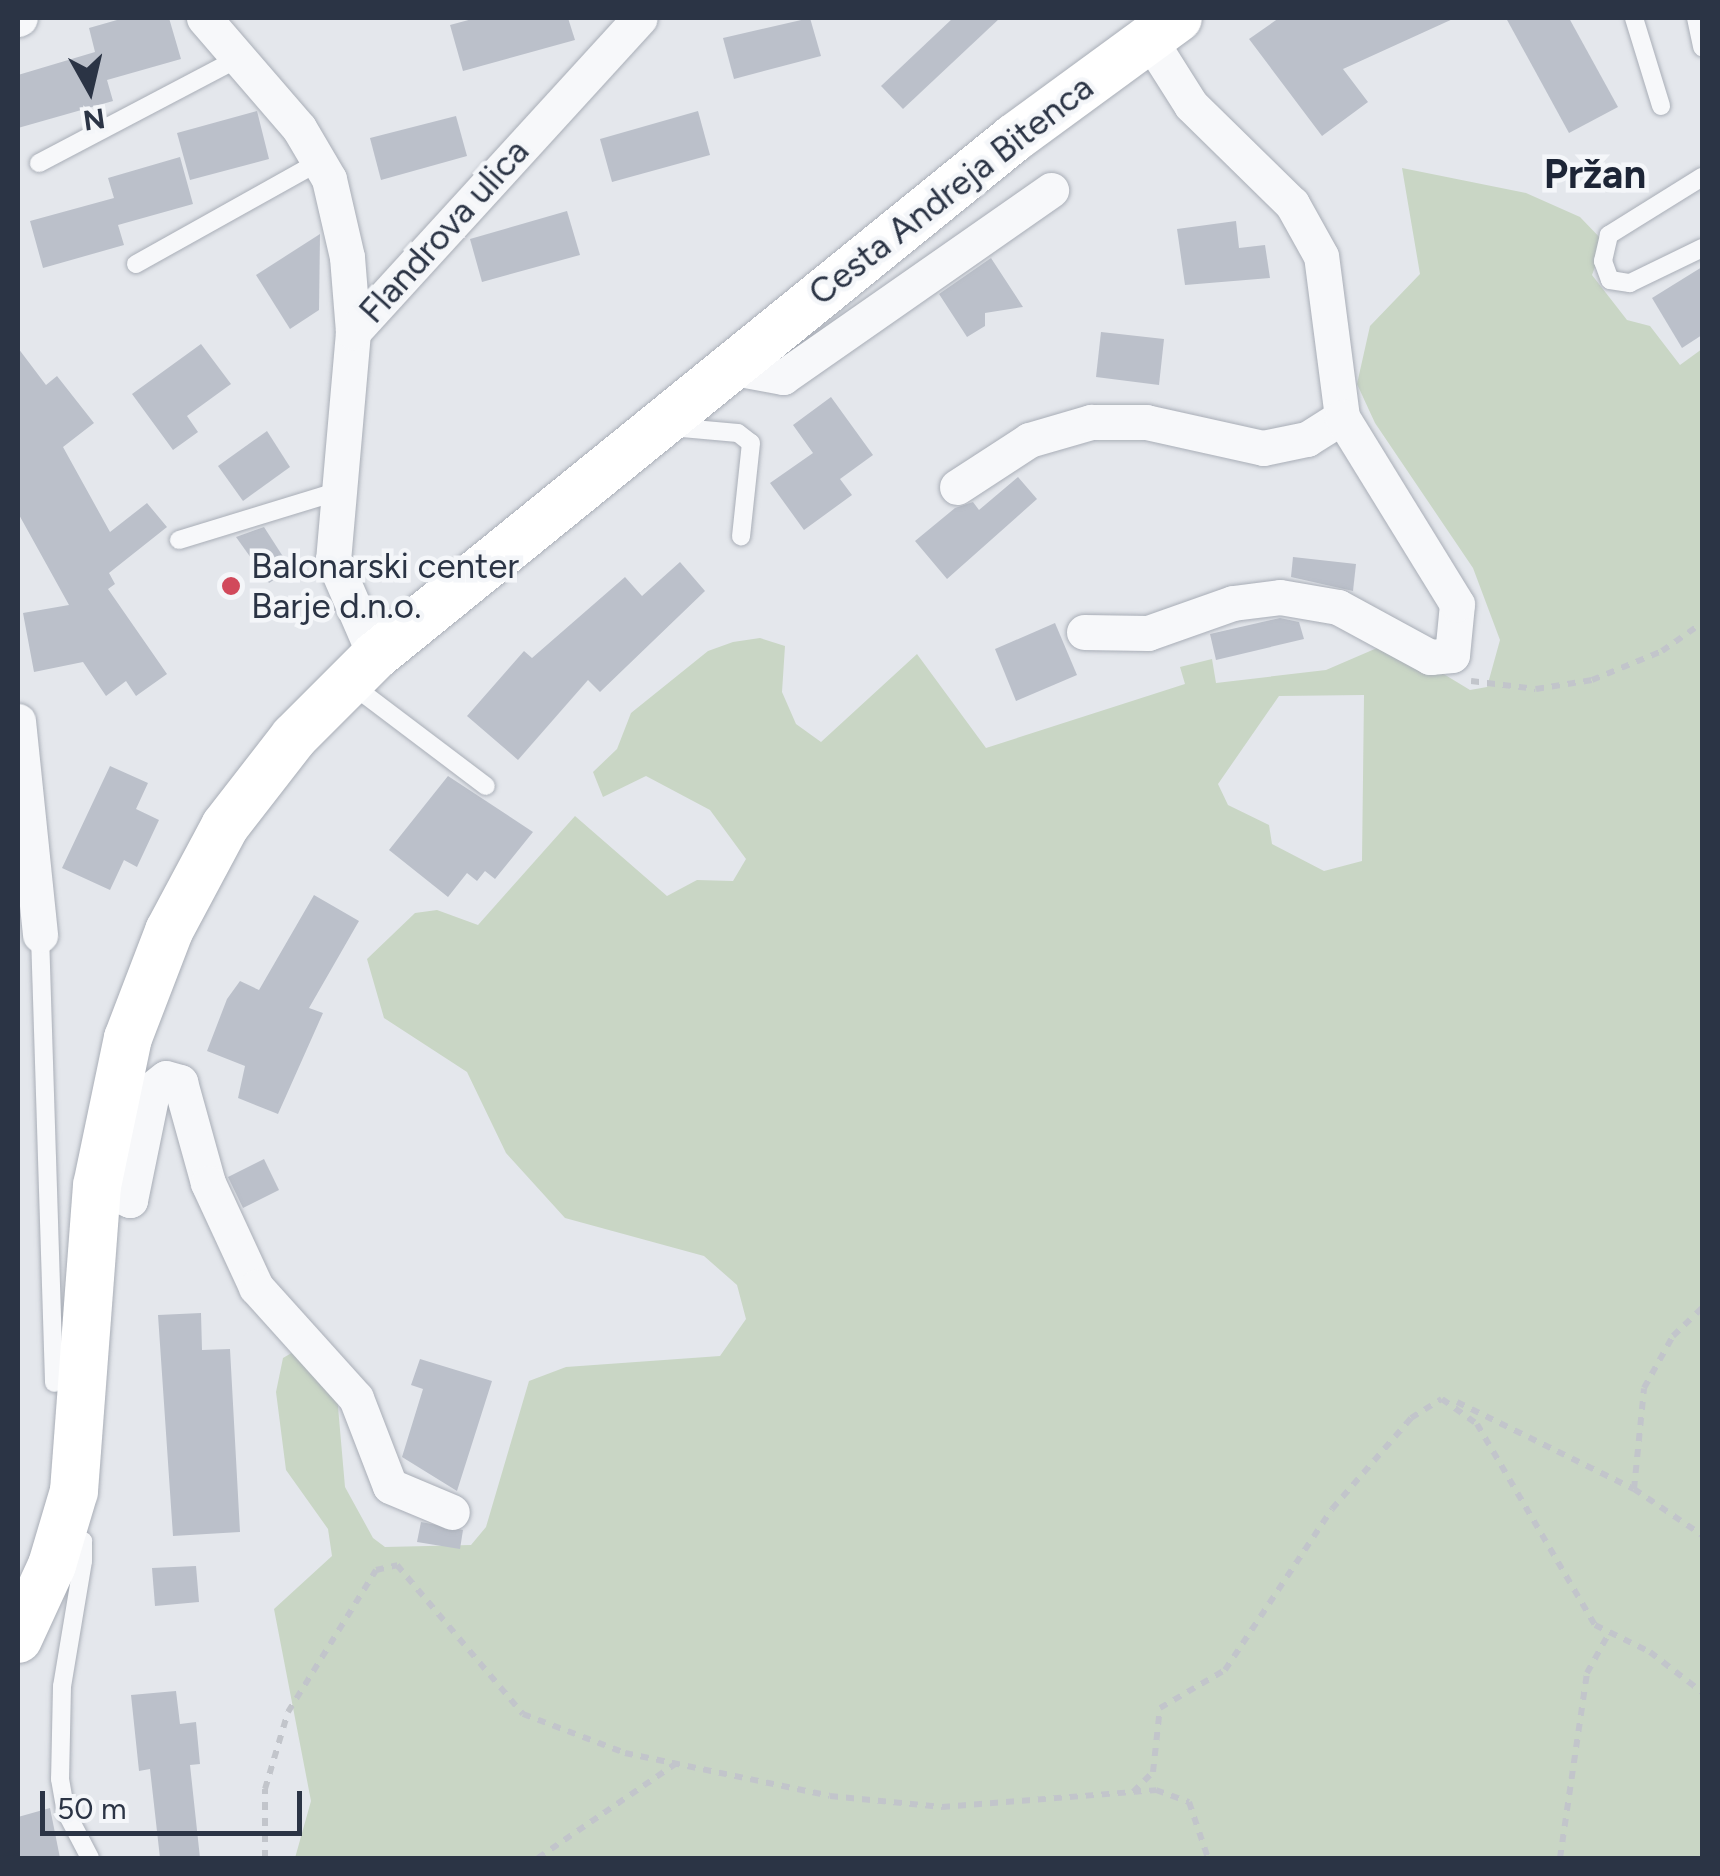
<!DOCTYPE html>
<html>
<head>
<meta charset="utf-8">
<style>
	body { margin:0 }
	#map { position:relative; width:1720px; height:1876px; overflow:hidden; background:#e4e7ec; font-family:Figtree,sans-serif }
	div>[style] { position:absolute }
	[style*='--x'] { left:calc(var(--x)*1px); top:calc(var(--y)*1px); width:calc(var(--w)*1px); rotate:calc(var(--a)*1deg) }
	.green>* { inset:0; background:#c9d6c5 }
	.building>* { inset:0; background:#bbc0ca }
	.path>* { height:6px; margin-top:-3px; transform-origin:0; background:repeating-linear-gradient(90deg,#c2c5cb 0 8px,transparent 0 16px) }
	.roads { filter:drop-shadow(0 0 2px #a9aeb7) drop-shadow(0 0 2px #a9aeb7) }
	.lane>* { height:18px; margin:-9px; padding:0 9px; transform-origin:9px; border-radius:9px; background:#f7f8fa }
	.street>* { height:35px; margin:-17.5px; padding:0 17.5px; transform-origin:17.5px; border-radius:17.5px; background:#f7f8fa }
	.secondary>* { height:48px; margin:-24px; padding:0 24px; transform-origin:24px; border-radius:24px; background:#fff }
	.dots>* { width:28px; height:28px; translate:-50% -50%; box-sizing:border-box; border:5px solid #f4f6f9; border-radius:50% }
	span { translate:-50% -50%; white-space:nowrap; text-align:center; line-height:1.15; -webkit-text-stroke:9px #f4f6f9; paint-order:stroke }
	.street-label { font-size:35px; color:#2b3445 }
	.poi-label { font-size:35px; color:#2b3445 }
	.left { translate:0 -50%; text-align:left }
	.quarter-label { font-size:40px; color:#1d2536; font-weight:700 }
	.frame { position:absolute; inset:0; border:20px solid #2b3445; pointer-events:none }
	.north { position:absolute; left:40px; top:40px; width:100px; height:100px; -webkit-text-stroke:8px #f4f6f9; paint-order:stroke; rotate:172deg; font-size:28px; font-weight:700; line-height:40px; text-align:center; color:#2b3445 }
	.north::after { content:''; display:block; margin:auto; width:35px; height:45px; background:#2b3445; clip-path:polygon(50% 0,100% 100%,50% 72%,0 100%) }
	.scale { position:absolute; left:40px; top:1791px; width:262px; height:45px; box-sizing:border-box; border:5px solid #2b3445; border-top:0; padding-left:12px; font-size:30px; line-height:35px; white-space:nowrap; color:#2b3445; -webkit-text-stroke:8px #f4f6f9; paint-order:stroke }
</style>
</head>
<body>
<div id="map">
	<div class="green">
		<i style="clip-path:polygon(evenodd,1402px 168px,1526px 193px,1580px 217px,1604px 242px,1592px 275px,1627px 320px,1650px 326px,1680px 365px,1702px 349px,1702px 1858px,295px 1858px,311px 1801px,274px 1609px,332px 1556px,328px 1529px,286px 1470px,276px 1392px,283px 1358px,295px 1351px,336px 1384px,345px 1487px,373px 1538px,385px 1547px,471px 1545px,486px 1527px,529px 1381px,566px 1367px,720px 1356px,746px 1319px,737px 1285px,704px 1256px,565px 1218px,506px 1153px,467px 1072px,384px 1018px,367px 959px,415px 913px,437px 910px,478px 925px,575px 816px,667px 896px,697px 880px,733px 881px,746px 859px,710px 810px,646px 776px,603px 797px,593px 772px,617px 749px,631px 713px,708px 651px,733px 642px,760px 638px,785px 646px,782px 692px,796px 724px,821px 742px,917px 654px,986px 748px,1185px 684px,1180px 667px,1212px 659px,1216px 683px,1326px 670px,1391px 642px,1470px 690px,1487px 687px,1500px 640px,1473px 568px,1375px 423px,1357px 384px,1370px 326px,1420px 274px,1402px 168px,1364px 695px,1362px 861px,1324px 871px,1272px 844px,1269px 825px,1228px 805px,1218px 784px,1279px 696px,1364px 695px)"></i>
	</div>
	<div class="building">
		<i style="clip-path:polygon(124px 18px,169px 18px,181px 59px,107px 80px,113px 101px,18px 128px,18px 75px,95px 52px,89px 28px)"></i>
		<i style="clip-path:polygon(476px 18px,568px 18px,575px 40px,463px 71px,450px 25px)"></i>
		<i style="clip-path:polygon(810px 18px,821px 56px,734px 79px,723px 38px)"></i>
		<i style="clip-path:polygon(953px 18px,1000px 18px,903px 109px,881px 86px)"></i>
		<i style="clip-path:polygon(1279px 18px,1455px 18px,1343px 69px,1368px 102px,1322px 136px,1249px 39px)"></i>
		<i style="clip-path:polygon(1506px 18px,1569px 18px,1618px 107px,1569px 133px)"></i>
		<i style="clip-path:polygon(257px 111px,269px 159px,190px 180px,177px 133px)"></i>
		<i style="clip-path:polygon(698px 111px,710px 155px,612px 182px,600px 139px)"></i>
		<i style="clip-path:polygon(456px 116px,467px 156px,381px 180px,370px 138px)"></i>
		<i style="clip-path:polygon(180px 157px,193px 204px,118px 225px,124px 245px,43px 268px,30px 221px,114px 198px,108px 178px)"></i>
		<i style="clip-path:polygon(567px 211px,580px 255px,482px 282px,470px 239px)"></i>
		<i style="clip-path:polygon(1236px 221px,1239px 248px,1265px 245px,1270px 278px,1185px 285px,1177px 229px)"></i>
		<i style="clip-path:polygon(320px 234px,319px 310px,290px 329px,256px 275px)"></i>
		<i style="clip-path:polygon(991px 258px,1023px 307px,985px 313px,985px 326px,967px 337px,939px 294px)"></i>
		<i style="clip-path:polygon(1702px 267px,1702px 335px,1682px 348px,1652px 298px)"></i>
		<i style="clip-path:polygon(1101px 332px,1164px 339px,1159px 385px,1096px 377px)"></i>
		<i style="clip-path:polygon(201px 344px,231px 384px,187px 416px,198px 432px,173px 450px,132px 394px)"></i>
		<i style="clip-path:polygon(18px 348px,46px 385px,57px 376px,94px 423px,63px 447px,110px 532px,147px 503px,167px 527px,109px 573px,115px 584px,108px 589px,167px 674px,136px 696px,126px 681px,106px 696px,83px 662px,34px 672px,23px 613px,69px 605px,18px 513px)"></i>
		<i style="clip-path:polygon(831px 397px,873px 455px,840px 479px,852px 495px,804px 530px,770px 483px,813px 453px,793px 425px)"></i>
		<i style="clip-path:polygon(267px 431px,290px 467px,243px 501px,218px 466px)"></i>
		<i style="clip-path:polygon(1018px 477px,1037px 499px,947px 579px,915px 541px,955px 508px,973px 502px,979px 510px)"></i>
		<i style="clip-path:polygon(264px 527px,291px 569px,269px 583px,236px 537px)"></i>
		<i style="clip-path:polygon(1293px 557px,1356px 564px,1353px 591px,1291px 577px)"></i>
		<i style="clip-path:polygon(680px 562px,705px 591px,600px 692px,588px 680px,518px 760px,467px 716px,524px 651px,532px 658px,625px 577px,642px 596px)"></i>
		<i style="clip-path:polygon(1280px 618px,1299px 622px,1304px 639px,1216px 660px,1210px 634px)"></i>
		<i style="clip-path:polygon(1055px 623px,1077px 675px,1016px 701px,995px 649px)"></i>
		<i style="clip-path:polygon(110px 766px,148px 783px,136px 809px,159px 820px,137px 867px,124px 860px,110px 890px,62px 868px)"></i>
		<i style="clip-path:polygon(448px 776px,533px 832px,495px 879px,485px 871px,477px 881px,467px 873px,448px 897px,389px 850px)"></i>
		<i style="clip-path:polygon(314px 895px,359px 921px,309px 1008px,323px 1013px,278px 1114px,238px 1098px,245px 1066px,207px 1051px,227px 999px,240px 981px,259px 990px)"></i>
		<i style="clip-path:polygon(264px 1159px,279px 1190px,243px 1208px,228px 1177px)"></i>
		<i style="clip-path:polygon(201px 1313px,202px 1350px,230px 1349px,240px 1532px,173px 1536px,158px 1315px)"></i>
		<i style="clip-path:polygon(420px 1359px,492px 1381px,457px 1491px,402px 1457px,423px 1389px,411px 1385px)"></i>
		<i style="clip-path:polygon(421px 1522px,463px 1530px,460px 1549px,417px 1542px)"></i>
		<i style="clip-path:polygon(196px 1566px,199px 1602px,155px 1606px,152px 1568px)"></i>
		<i style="clip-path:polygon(176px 1691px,180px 1724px,196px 1722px,200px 1764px,190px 1765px,200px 1858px,160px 1858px,150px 1769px,139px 1771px,131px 1695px)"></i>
		<i style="clip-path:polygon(50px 1808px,60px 1858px,18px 1858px,18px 1817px)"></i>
	</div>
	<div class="path">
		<i style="--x:1471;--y:681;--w:65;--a:7"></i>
		<i style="--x:1536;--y:689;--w:57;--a:-9.1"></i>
		<i style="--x:1592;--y:680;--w:76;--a:-22.5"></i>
		<i style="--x:1662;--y:651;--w:49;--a:-35"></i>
		<i style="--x:1457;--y:1402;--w:197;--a:26.2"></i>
		<i style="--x:1634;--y:1489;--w:82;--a:34.1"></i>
		<i style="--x:1634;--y:1489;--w:101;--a:-84.3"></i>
		<i style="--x:1644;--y:1388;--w:60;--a:-60.9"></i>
		<i style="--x:1673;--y:1336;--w:40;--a:-44"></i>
		<i style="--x:1133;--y:1792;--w:28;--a:-45"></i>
		<i style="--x:1153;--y:1772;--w:64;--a:-83.8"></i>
		<i style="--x:1160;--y:1708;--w:75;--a:-30.3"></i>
		<i style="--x:1225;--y:1670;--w:193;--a:-56.4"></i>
		<i style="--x:1332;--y:1509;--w:121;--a:-49"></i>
		<i style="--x:1411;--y:1418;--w:36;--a:-32"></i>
		<i style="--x:1442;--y:1399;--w:43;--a:35.5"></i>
		<i style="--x:1477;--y:1424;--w:233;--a:59.6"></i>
		<i style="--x:1595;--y:1625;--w:61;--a:26.1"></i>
		<i style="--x:1650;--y:1652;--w:66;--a:37.6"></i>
		<i style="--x:265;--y:1858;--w:69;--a:-90"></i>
		<i style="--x:265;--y:1789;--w:80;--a:-73.4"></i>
		<i style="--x:288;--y:1712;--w:167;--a:-58.2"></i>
		<i style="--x:376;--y:1570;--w:22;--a:-13"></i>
		<i style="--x:397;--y:1565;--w:195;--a:49.8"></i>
		<i style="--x:523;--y:1714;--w:109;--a:20.9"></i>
		<i style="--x:625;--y:1753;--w:209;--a:11.8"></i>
		<i style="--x:830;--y:1796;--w:113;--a:5.6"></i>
		<i style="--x:942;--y:1807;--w:215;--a:-4.5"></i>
		<i style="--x:1156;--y:1790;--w:35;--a:20"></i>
		<i style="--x:1189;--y:1802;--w:59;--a:71.3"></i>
		<i style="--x:538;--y:1858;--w:168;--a:-34.4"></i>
		<i style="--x:1560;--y:1858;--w:187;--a:-81.7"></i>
		<i style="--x:1587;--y:1673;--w:43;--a:-61.1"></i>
	</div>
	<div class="roads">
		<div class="lane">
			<i style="--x:1634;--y:18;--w:92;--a:72.9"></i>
			<i style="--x:1696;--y:18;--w:30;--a:78"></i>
			<i style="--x:39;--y:163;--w:228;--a:-27.7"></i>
			<i style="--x:1702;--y:177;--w:110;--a:148.1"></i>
			<i style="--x:1609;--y:235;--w:27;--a:103"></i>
			<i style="--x:1603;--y:261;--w:20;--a:70"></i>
			<i style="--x:1610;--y:280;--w:20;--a:9"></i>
			<i style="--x:1630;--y:283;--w:80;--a:-25.9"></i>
			<i style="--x:136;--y:264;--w:211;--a:-29.2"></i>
			<i style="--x:671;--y:427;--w:67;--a:5.1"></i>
			<i style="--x:738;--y:433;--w:16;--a:38"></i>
			<i style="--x:751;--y:443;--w:94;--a:96.1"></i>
			<i style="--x:179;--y:540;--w:164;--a:-17"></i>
			<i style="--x:351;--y:684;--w:169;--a:37.1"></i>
			<i style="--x:40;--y:935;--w:448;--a:88.2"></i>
			<i style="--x:65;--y:1536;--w:19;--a:16"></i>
			<i style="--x:83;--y:1541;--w:20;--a:90"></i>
			<i style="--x:83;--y:1561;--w:127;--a:99.5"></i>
			<i style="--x:62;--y:1686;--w:93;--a:91.2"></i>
			<i style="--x:60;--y:1779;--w:34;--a:80"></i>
			<i style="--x:66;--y:1812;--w:52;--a:62.4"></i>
		</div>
		<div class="street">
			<i style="--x:204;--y:18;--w:145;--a:49.2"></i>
			<i style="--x:299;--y:128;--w:59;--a:59.5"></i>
			<i style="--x:329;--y:179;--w:80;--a:77"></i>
			<i style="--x:347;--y:257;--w:75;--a:85.4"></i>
			<i style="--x:353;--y:332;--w:228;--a:95"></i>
			<i style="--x:333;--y:559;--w:106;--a:66.6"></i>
			<i style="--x:18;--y:19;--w:2;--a:-27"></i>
			<i style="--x:353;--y:332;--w:425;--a:-47.6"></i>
			<i style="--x:729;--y:367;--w:55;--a:10.5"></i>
			<i style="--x:783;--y:377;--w:327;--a:-34.9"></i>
			<i style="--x:957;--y:487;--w:86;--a:-33.1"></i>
			<i style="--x:1029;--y:440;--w:65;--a:-16.2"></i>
			<i style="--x:1091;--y:422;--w:55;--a:0"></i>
			<i style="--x:1146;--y:422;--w:120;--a:12.5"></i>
			<i style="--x:1263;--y:448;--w:45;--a:-11.6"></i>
			<i style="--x:1307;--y:439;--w:41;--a:-32.2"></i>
			<i style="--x:1342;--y:417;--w:162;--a:-97.4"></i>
			<i style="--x:1321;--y:256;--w:60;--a:-119.1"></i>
			<i style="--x:1292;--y:204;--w:141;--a:-135.6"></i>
			<i style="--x:1191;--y:105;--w:80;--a:-122.3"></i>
			<i style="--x:1084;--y:632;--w:64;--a:0.9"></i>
			<i style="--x:1148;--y:633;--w:90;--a:-19.4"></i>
			<i style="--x:1233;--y:603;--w:47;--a:-7.3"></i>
			<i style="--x:1280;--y:597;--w:59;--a:9.8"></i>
			<i style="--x:1338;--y:607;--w:105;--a:28.5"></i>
			<i style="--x:1430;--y:657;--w:22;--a:-5"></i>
			<i style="--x:1452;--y:655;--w:51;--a:-84.4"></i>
			<i style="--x:1457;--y:604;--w:220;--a:-121.6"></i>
			<i style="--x:18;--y:721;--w:215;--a:84.1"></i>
			<i style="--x:97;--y:1186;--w:36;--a:23"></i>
			<i style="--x:130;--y:1200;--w:114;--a:-78.4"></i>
			<i style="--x:153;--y:1088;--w:16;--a:-38"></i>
			<i style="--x:166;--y:1078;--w:15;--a:16"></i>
			<i style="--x:180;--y:1082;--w:105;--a:74.5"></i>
			<i style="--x:208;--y:1183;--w:115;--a:65.2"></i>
			<i style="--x:256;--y:1287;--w:149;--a:48"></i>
			<i style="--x:356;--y:1398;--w:94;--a:68.9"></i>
			<i style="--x:390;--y:1486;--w:67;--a:22.8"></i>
		</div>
		<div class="secondary">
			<i style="--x:18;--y:1639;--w:81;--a:-65.3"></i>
			<i style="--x:52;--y:1565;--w:77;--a:-73.4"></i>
			<i style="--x:74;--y:1491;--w:306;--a:-85.7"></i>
			<i style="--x:97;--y:1186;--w:151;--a:-78.2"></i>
			<i style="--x:128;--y:1038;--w:115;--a:-69"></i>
			<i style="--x:169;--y:931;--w:119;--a:-61.9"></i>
			<i style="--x:225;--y:826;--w:113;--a:-52.2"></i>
			<i style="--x:294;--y:737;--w:115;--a:-45"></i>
			<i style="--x:375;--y:656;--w:823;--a:-39.03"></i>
			<i style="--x:1014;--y:138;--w:203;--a:-36.2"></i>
		</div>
	</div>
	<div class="dots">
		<i style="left:231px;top:586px;background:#d1495b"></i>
	</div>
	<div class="street-label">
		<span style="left:951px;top:190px;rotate:-38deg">Cesta Andreja Bitenca</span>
		<span style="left:444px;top:231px;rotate:-48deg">Flandrova ulica</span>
	</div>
	<div class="poi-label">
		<span class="left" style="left:251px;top:586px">Balonarski center<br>Barje d.n.o.</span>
	</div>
	<div class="quarter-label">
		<span style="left:1595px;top:174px">Pržan</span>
	</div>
	<div class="frame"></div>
	<div class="north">N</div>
	<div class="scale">50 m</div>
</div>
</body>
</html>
